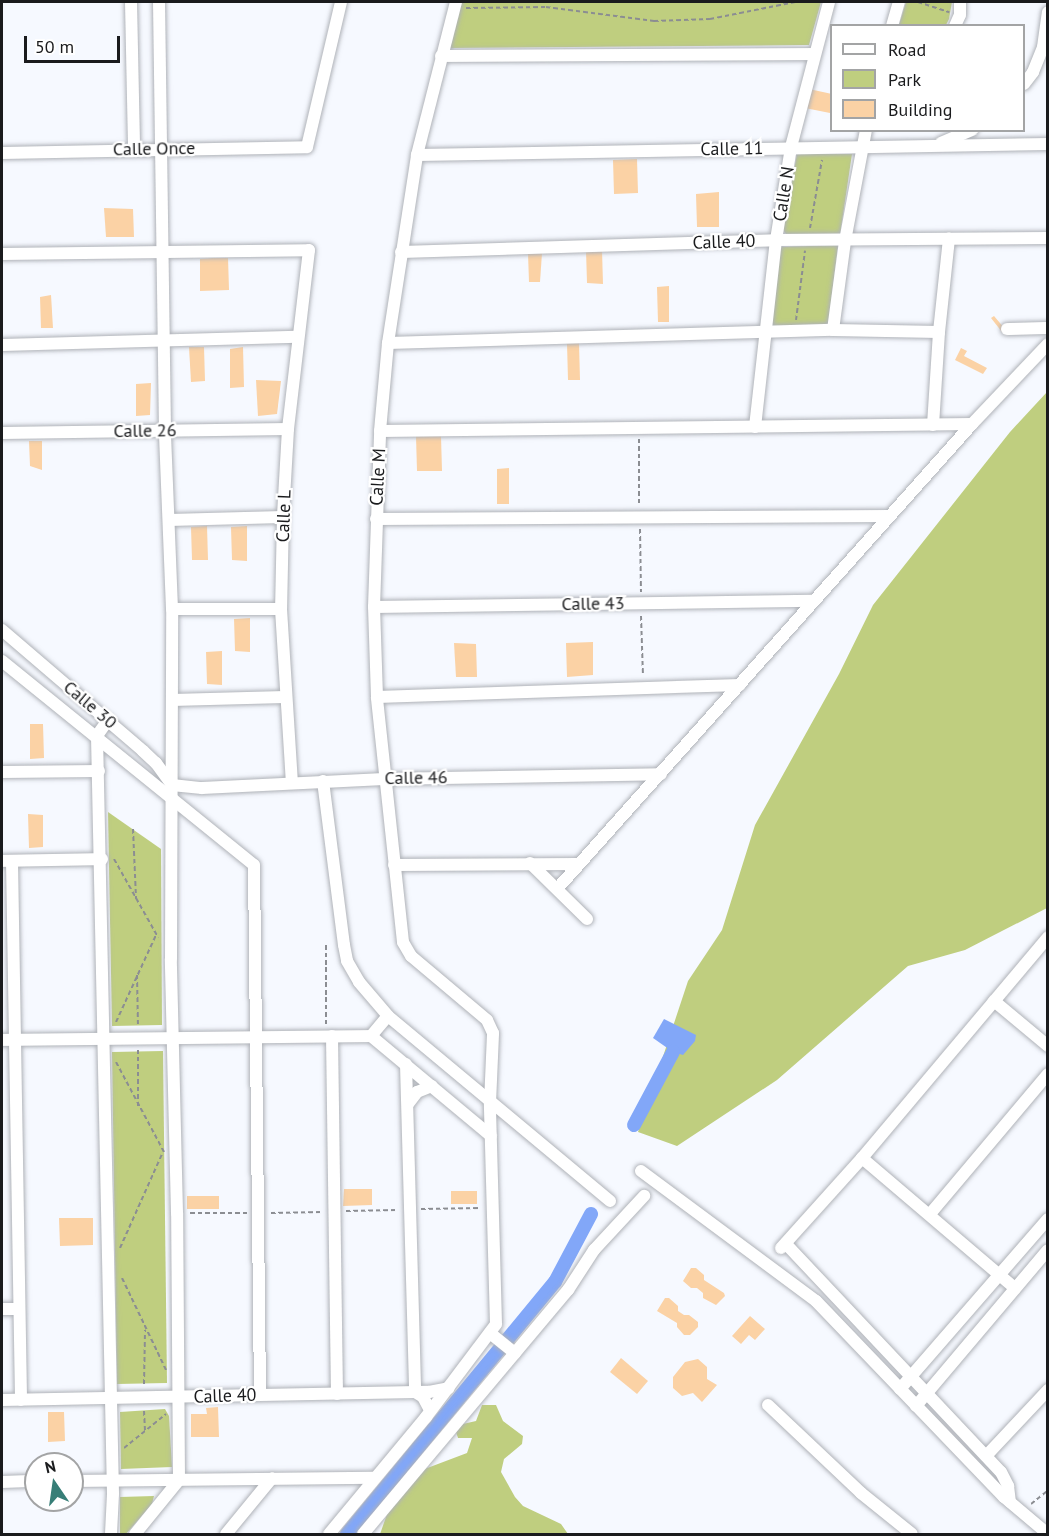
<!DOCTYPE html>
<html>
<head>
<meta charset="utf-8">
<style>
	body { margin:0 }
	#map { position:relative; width:1049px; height:1536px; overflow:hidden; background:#f6f9ff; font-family:"PT Sans",sans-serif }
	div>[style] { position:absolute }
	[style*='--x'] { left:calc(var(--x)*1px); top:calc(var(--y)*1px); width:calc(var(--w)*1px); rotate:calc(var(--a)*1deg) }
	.green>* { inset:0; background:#bfce7f }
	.water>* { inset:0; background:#82a7f8 }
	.canal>* { height:14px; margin:-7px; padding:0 7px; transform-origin:7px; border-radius:7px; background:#82a7f8 }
	.building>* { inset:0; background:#fbd2a5 }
	.path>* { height:2px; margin-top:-1px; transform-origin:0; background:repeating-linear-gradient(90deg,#8b8d92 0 4.5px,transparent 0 7.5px) }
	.roads { filter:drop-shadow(0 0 2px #afb2b8) drop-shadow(0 0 2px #afb2b8) }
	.minor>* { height:12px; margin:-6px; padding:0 6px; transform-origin:6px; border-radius:6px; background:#fff }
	span { translate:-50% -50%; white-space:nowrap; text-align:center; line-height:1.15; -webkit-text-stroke:4.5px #fff; paint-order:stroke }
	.street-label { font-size:18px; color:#1a1b1d }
	.frame { position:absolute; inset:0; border:3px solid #1a1b1d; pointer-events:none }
	.legend { position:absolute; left:830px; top:24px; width:195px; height:108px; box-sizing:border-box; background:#fff; border:2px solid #a3a4a5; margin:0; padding:8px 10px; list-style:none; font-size:18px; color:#1a1b1d }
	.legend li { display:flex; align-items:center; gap:12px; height:30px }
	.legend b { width:30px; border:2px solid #a3a4a5 }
	.north { position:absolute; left:24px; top:1452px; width:60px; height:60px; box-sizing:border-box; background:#fff; border:2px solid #a3a4a5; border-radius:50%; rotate:347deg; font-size:16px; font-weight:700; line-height:24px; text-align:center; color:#1a1b1d }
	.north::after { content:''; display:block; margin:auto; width:21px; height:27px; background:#377e77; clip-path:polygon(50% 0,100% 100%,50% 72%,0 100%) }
	.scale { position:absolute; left:24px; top:36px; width:96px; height:27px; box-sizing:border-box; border:3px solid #1a1b1d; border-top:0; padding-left:8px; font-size:18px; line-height:21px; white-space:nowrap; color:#1a1b1d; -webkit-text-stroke:4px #fff; paint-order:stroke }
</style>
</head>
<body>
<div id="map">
	<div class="green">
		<i style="clip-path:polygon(461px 2px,821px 2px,809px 45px,449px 48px)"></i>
		<i style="clip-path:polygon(906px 2px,952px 2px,949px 19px,946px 25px,899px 25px)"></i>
		<i style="clip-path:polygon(797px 154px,852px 154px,840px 235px,787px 235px,783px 230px)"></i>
		<i style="clip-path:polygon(838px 245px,828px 327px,770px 326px,780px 247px)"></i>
		<i style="clip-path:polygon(1047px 392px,1047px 908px,965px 950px,908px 966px,777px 1080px,677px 1146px,638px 1132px,688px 981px,722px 930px,755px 825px,839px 674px,873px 605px,1010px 432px)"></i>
		<i style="clip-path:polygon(108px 812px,161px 849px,162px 1025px,112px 1026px)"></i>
		<i style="clip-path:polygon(163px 1051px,167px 1383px,117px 1384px,112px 1052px)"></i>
		<i style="clip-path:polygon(482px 1405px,496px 1405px,503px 1421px,523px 1436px,522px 1444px,504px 1459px,501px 1472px,515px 1497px,523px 1506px,561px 1524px,568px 1534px,380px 1534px,391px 1503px,385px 1484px,467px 1453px,472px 1438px,458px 1438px,454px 1426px,476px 1421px)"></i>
		<i style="clip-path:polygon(165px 1409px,169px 1416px,172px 1467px,121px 1469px,120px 1412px)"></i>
		<i style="clip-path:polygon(154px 1496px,152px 1504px,126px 1534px,120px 1534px,120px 1497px)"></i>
	</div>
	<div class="water">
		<i style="clip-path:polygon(664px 1019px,696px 1035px,695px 1041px,683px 1055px,673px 1052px,653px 1038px)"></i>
	</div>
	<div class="canal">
		<i style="--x:634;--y:1125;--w:83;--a:-61.9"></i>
		<i style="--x:347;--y:1534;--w:327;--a:-50.5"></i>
		<i style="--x:555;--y:1282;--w:77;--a:-62.1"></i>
	</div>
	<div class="building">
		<i style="clip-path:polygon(809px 89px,832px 94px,830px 113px,805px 108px)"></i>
		<i style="clip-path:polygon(637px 159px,638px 193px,614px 194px,613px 160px)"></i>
		<i style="clip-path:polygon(719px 192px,719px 227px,697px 227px,696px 194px)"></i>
		<i style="clip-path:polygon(104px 208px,133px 209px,134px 237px,106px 237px)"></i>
		<i style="clip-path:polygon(602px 250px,603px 284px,587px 283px,586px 251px)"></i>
		<i style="clip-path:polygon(528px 253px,542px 253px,540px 282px,529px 282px)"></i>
		<i style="clip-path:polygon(214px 258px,228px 258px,229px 290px,200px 291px,200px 259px)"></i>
		<i style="clip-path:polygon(669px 286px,669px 322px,658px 322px,657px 287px)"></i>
		<i style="clip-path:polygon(51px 295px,53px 328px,41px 328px,40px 297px)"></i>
		<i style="clip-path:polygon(994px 316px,1005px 329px,1002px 332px,991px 318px)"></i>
		<i style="clip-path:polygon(567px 343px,579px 343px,580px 380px,568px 380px)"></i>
		<i style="clip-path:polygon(189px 347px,204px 347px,205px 381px,191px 382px)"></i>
		<i style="clip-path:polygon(243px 347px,244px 387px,230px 388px,230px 349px)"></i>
		<i style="clip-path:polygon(961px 348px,967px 351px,964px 356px,987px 368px,983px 374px,955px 360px)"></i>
		<i style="clip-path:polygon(256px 380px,281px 381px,277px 414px,258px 416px)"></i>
		<i style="clip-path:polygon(151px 383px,150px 415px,136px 416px,136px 384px)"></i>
		<i style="clip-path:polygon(416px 436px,441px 436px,442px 471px,417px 471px)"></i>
		<i style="clip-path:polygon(29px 441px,42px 441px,42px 470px,30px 466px)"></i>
		<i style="clip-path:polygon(509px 468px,509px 504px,497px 504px,497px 469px)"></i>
		<i style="clip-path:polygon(207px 526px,208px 560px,192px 560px,191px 527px)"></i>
		<i style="clip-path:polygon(247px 526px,247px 561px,232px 560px,231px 527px)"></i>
		<i style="clip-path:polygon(250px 618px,250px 652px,235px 651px,234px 619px)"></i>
		<i style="clip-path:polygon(593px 642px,593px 675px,567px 677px,566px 643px)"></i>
		<i style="clip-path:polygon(454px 643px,476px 644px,477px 677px,456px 677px)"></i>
		<i style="clip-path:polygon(222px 651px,222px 685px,207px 684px,206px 652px)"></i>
		<i style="clip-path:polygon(30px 724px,43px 724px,44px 758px,30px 759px)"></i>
		<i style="clip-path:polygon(28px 814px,43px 815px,43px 847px,29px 848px)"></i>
		<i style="clip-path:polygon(344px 1189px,372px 1189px,372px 1205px,343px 1206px)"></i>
		<i style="clip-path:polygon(451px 1191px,477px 1191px,477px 1204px,451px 1204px)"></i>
		<i style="clip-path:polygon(187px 1196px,219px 1196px,219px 1209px,187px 1209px)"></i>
		<i style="clip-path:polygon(59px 1218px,93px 1218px,93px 1245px,60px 1246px)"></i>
		<i style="clip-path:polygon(691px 1268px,696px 1268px,704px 1275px,704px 1280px,724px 1293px,725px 1296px,716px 1305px,703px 1298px,703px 1293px,697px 1288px,691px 1288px,683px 1281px)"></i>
		<i style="clip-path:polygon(665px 1298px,669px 1298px,678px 1306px,678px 1311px,684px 1315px,689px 1315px,698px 1322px,698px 1327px,690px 1335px,684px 1335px,677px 1327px,677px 1323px,657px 1311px)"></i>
		<i style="clip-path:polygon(750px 1316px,765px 1329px,755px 1340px,749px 1335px,741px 1344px,732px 1336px)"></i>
		<i style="clip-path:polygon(621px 1358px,648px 1381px,637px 1394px,610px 1372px)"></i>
		<i style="clip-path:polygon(698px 1359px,707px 1367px,707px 1379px,717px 1385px,702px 1402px,693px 1393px,682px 1396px,673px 1388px,673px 1377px,685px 1362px)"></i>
		<i style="clip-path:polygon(218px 1407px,219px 1437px,191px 1437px,191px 1414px,207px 1414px,206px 1408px)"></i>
		<i style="clip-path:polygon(48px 1412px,64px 1412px,65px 1441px,48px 1442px)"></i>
	</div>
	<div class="path">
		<i style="--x:918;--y:2;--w:33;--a:18"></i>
		<i style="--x:466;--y:8;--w:80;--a:-0.7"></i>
		<i style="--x:546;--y:7;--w:109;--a:7.4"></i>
		<i style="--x:654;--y:21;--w:56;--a:-2"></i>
		<i style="--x:710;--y:19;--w:87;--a:-11.3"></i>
		<i style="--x:810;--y:228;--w:69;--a:-80"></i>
		<i style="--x:796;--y:320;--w:70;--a:-82.6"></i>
		<i style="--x:639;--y:439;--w:66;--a:90"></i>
		<i style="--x:640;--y:529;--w:63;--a:89.1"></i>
		<i style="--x:641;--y:616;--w:60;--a:88.1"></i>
		<i style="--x:133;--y:829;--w:70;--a:87.5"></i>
		<i style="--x:114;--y:859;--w:90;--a:60.6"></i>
		<i style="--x:326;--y:945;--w:80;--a:90"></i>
		<i style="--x:137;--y:975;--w:51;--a:88.9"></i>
		<i style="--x:116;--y:1022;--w:96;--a:-65.3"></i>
		<i style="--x:116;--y:1062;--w:102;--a:61.9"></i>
		<i style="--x:138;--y:1106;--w:56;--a:-90"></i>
		<i style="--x:421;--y:1209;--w:60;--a:-1"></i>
		<i style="--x:346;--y:1211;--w:51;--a:-1.1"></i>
		<i style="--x:190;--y:1213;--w:57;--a:0"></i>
		<i style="--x:271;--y:1213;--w:51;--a:-1.1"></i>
		<i style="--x:120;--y:1248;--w:105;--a:-65.9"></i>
		<i style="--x:122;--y:1278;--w:102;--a:64.4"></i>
		<i style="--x:144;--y:1384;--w:54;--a:-88.9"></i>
		<i style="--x:144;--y:1411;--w:19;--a:87"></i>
		<i style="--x:124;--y:1448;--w:54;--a:-39"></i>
		<i style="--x:1031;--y:1504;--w:22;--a:-39"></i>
	</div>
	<div class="roads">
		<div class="minor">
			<i style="--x:131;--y:2;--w:147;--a:88.8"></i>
			<i style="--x:892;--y:26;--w:25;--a:-74"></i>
			<i style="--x:955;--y:26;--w:12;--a:-66"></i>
			<i style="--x:960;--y:15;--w:13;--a:-90"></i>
			<i style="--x:441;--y:56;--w:372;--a:-0.3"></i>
			<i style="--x:1024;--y:84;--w:15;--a:-53"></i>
			<i style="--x:1033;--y:72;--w:27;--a:-68"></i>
			<i style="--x:1043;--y:47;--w:35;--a:-82"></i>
			<i style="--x:941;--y:143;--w:34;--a:-23"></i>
			<i style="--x:2;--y:153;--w:305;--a:-1.1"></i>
			<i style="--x:307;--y:147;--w:149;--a:-76.8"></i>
			<i style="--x:417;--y:155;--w:631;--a:-1"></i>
			<i style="--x:401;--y:252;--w:375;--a:-1.8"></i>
			<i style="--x:776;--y:240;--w:272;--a:-0.4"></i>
			<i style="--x:2;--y:254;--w:307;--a:-0.7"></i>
			<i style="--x:309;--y:250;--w:180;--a:96.7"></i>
			<i style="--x:288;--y:429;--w:88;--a:93.3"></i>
			<i style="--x:283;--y:517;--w:92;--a:91.2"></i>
			<i style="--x:281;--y:609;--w:174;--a:86.4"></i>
			<i style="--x:1007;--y:329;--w:41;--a:-1.4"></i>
			<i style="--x:833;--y:330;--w:90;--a:-82.3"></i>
			<i style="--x:845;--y:241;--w:113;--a:-79.3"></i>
			<i style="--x:388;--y:343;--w:445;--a:-1.7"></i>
			<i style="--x:833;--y:330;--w:106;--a:1.1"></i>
			<i style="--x:2;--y:345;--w:295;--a:-1.6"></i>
			<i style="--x:933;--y:425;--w:93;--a:-86.3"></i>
			<i style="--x:939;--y:332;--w:94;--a:-83.9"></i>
			<i style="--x:755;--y:427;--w:188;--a:-83.6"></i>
			<i style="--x:776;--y:240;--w:94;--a:-80.8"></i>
			<i style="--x:791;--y:147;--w:150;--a:-75.3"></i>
			<i style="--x:380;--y:431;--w:592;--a:-0.68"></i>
			<i style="--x:2;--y:433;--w:286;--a:-0.8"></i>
			<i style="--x:376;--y:519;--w:514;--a:-0.33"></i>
			<i style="--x:169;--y:520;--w:114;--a:-1.5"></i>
			<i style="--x:374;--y:607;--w:439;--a:-0.8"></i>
			<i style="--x:172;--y:609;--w:109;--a:0"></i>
			<i style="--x:2;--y:630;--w:186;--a:40.6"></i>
			<i style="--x:143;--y:751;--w:18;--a:43"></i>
			<i style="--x:156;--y:763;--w:26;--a:54"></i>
			<i style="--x:2;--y:661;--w:324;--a:39"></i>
			<i style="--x:254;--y:865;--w:529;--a:89.35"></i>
			<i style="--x:377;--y:697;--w:363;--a:-1.9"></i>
			<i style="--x:172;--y:700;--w:113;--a:-1.5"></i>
			<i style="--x:108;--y:720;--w:19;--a:125"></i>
			<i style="--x:97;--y:736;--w:758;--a:88.79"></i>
			<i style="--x:113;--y:1494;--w:40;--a:92.9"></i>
			<i style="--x:2;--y:772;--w:97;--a:-0.6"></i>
			<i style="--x:323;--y:781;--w:165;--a:82.7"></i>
			<i style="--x:344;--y:945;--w:16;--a:79"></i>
			<i style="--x:347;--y:961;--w:24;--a:60"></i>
			<i style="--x:359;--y:982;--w:45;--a:49.5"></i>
			<i style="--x:388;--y:1016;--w:289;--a:39.8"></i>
			<i style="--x:172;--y:785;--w:30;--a:6"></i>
			<i style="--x:202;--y:788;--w:182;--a:-2.8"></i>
			<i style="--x:384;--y:779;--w:277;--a:-1"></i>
			<i style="--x:2;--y:861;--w:100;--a:-1.1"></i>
			<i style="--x:12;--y:861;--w:539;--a:89.04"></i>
			<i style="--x:530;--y:863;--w:80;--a:44.5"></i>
			<i style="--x:394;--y:865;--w:184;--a:-0.3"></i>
			<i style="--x:557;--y:889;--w:623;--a:-48.25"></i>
			<i style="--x:972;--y:424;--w:110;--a:-46.5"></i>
			<i style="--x:994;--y:1001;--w:70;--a:39.8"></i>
			<i style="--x:332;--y:1036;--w:358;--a:89.2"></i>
			<i style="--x:371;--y:1036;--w:26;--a:-50"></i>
			<i style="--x:2;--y:1040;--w:369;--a:-0.6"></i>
			<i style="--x:371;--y:1036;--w:156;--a:39.8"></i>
			<i style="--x:406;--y:1064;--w:328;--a:88.4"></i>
			<i style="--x:415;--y:1392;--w:9;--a:32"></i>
			<i style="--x:423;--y:1397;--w:15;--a:62"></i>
			<i style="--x:408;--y:1104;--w:15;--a:-53"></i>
			<i style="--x:417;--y:1092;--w:16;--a:-22"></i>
			<i style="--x:862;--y:1158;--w:201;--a:40.4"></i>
			<i style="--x:641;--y:1171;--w:218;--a:36.6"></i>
			<i style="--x:816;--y:1301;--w:272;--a:46.2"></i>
			<i style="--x:1004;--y:1497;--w:57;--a:40.1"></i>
			<i style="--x:930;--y:1214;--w:183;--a:-49.9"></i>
			<i style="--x:786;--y:1244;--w:313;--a:46.7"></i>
			<i style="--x:1001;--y:1472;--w:16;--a:63"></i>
			<i style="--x:1008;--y:1486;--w:16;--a:83"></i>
			<i style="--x:781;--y:1248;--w:121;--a:-48"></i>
			<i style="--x:862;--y:1158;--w:289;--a:-49.9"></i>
			<i style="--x:2;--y:1309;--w:16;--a:0"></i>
			<i style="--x:490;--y:1333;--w:32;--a:39"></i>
			<i style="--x:900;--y:1389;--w:225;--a:-49"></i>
			<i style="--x:2;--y:1400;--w:427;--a:-1.1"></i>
			<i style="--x:429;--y:1392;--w:20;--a:-11"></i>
			<i style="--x:768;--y:1405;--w:128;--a:43.4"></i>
			<i style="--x:861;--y:1493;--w:65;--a:38.8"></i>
			<i style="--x:916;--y:1406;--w:204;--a:-49.8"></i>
			<i style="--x:986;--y:1456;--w:91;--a:-46.8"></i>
			<i style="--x:72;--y:1481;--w:302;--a:-0.6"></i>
			<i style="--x:2;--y:1482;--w:34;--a:-2"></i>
			<i style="--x:135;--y:1534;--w:70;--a:-50.8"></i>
			<i style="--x:179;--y:1480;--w:267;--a:-90.4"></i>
			<i style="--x:177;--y:1213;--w:254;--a:-91.4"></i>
			<i style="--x:171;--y:959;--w:350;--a:-89.8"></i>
			<i style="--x:172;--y:609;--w:178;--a:-92.3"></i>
			<i style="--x:165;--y:431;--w:429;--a:-90.8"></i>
			<i style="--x:226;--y:1534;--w:72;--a:-50.6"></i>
			<i style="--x:329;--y:1534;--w:152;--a:-50.3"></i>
			<i style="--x:426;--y:1417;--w:116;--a:-53"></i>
			<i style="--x:496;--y:1324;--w:221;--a:-91.6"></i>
			<i style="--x:490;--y:1103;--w:70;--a:-87.5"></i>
			<i style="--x:493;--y:1033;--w:14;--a:-115"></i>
			<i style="--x:487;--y:1020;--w:99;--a:-139.9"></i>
			<i style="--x:411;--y:956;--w:16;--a:-120"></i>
			<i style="--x:403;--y:942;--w:246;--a:-96.1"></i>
			<i style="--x:377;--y:697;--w:90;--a:-91.9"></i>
			<i style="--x:374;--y:607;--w:176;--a:-88"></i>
			<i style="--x:380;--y:431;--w:88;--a:-84.8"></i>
			<i style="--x:388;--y:343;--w:190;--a:-81.2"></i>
			<i style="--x:417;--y:155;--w:158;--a:-75.7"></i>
			<i style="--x:363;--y:1534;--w:319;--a:-50"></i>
			<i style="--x:568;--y:1290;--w:48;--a:-57"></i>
			<i style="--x:594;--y:1250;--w:74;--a:-47.2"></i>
		</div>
	</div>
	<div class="street-label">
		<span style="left:154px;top:149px;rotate:-1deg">Calle Once</span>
		<span style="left:732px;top:149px;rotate:-1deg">Calle 11</span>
		<span style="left:784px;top:194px;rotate:-81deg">Calle N</span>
		<span style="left:724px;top:242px;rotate:-2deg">Calle 40</span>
		<span style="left:145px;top:431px;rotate:-1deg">Calle 26</span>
		<span style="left:378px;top:477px;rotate:-87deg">Calle M</span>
		<span style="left:284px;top:516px;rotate:-88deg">Calle L</span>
		<span style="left:593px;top:604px;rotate:-1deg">Calle 43</span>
		<span style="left:90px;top:705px;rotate:40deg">Calle 30</span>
		<span style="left:416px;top:778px;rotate:-1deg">Calle 46</span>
		<span style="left:225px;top:1396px;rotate:-2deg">Calle 40</span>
	</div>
	<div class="frame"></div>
	<ul class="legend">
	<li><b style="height:8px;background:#fff"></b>Road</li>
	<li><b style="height:16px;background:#bfce7f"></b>Park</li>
	<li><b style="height:16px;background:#fbd2a5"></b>Building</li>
	</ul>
	<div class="north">N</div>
	<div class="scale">50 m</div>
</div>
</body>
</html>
